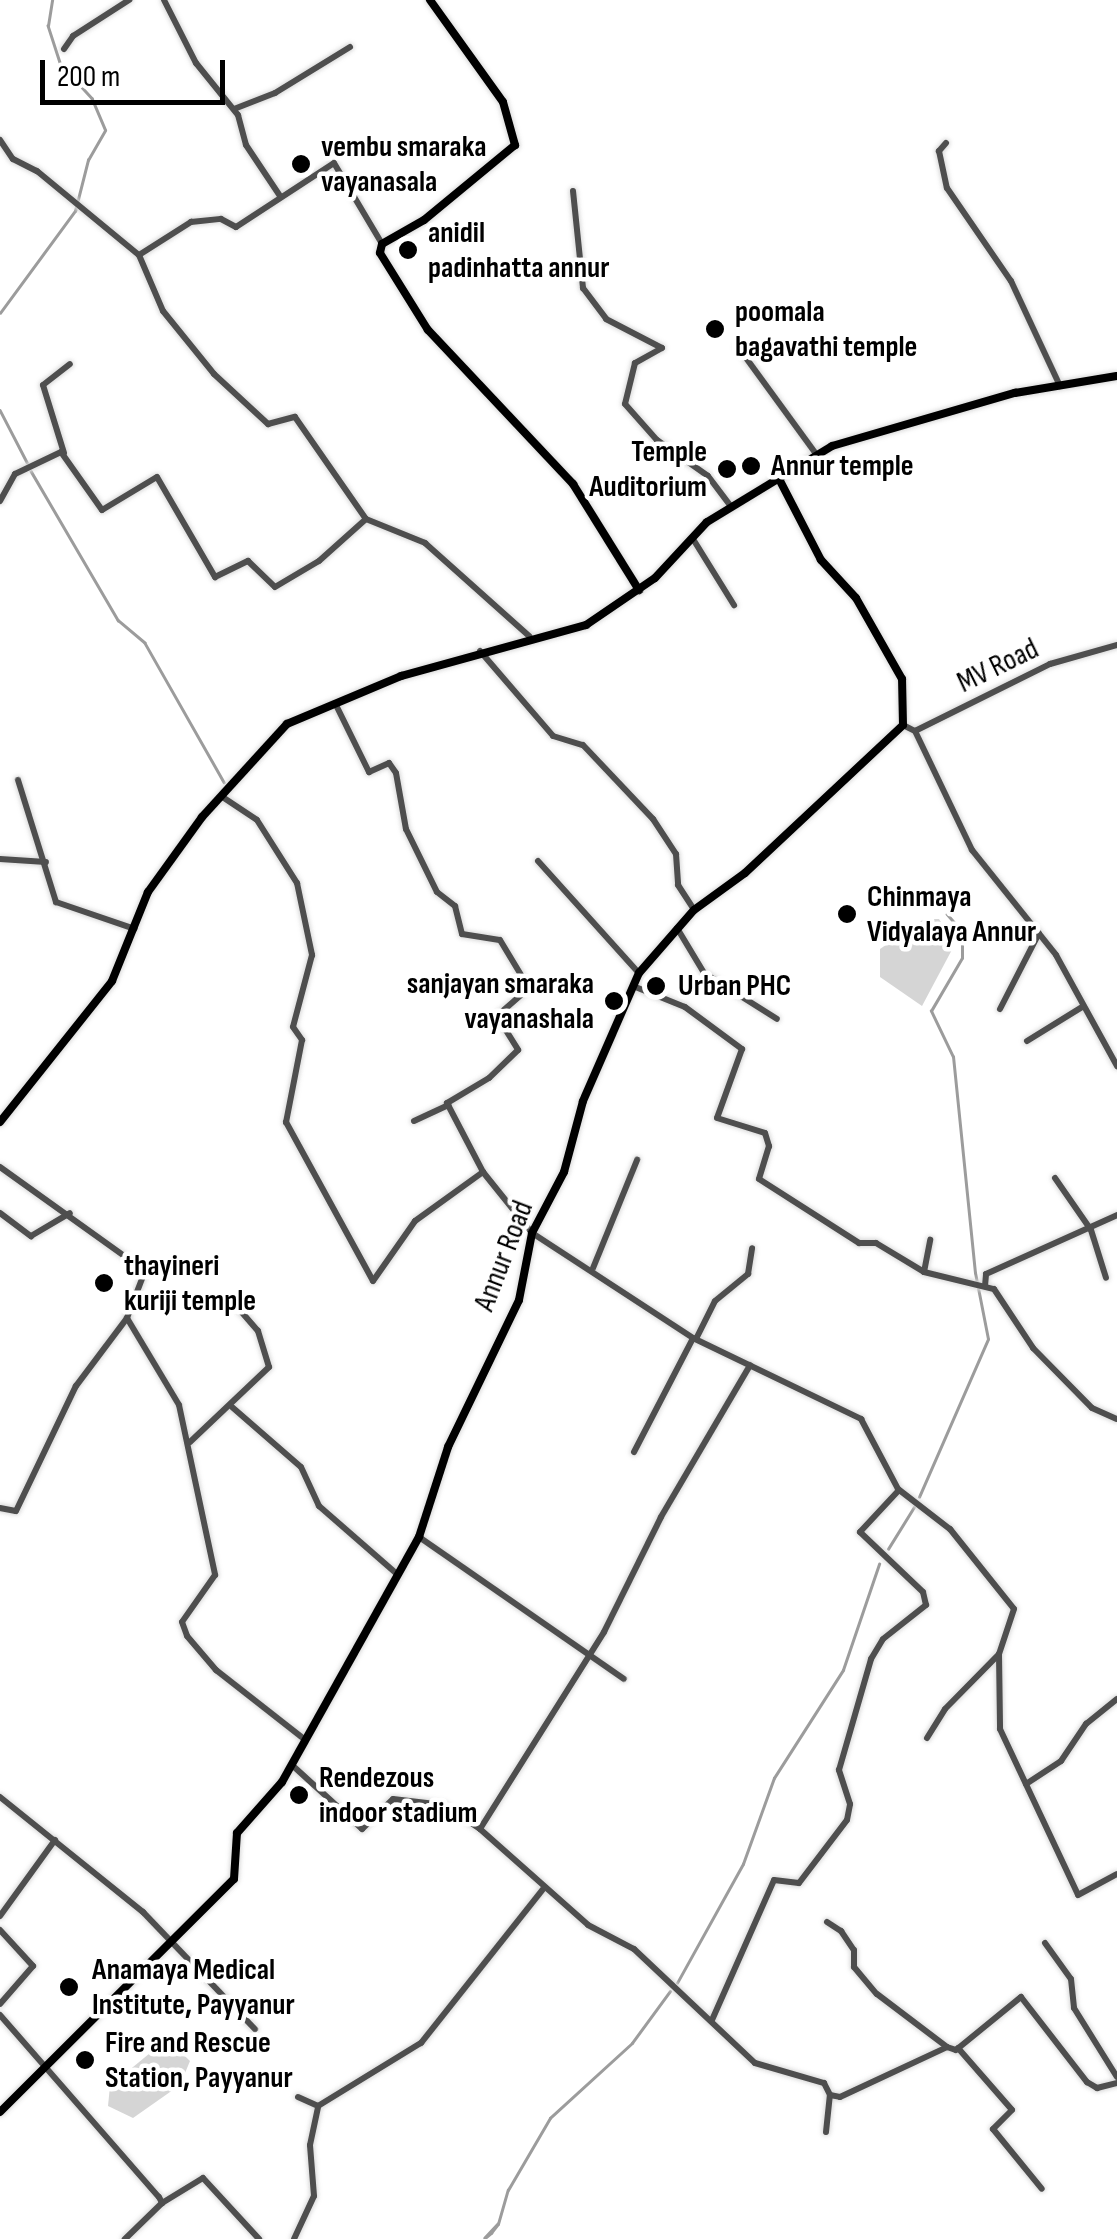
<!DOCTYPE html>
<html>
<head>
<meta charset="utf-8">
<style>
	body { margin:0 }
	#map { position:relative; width:1117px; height:2239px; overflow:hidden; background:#fff; font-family:"Sofia Sans Condensed",sans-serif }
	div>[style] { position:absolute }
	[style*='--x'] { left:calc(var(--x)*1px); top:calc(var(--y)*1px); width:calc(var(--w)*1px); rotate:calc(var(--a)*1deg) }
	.green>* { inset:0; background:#d5d5d5 }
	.stream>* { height:2.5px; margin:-1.25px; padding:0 1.25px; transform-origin:1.25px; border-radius:1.25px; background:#9c9c9c }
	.roads { filter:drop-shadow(0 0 2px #dbdbdb) drop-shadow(0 0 2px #dbdbdb) }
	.minor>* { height:6px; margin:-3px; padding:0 3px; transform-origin:3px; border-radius:3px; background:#4e4e4e }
	.major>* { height:8px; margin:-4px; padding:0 4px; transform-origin:4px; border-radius:4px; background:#000 }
	.dots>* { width:28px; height:28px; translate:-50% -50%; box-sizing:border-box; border:5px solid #fff; border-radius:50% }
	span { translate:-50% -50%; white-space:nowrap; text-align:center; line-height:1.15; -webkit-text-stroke:9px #fff; paint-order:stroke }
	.poi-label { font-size:30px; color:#000; font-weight:700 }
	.left { translate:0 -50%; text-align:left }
	.right { translate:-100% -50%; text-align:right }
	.street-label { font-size:30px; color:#000 }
	.scale { position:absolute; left:40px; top:60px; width:185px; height:45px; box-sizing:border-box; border:5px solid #000; border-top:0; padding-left:12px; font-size:30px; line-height:35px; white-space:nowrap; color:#000; -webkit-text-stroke:8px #fff; paint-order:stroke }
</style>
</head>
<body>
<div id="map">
	<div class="green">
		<i style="clip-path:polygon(924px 919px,939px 919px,955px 944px,922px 1006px,880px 977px,880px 949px)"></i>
		<i style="clip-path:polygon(167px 2039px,190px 2061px,180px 2085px,133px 2118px,108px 2106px,110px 2086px)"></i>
	</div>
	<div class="stream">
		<i style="--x:0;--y:313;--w:127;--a:-53.7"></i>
		<i style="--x:75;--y:211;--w:53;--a:-75.7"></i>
		<i style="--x:88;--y:160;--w:34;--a:-60"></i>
		<i style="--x:105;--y:130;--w:34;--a:-113"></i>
		<i style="--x:92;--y:99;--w:47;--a:-132.4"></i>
		<i style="--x:60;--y:64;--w:40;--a:-108"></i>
		<i style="--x:48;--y:26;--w:26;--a:-81"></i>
		<i style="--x:0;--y:410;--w:59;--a:62.6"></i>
		<i style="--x:31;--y:471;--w:173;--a:59.7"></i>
		<i style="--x:118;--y:620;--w:35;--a:40"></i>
		<i style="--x:145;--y:643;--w:160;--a:60.4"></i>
		<i style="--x:919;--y:1497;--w:172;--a:-66.4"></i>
		<i style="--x:988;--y:1339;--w:67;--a:-101.1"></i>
		<i style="--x:975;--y:1273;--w:217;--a:-95.8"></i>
		<i style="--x:953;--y:1057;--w:51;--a:-115.6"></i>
		<i style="--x:931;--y:1011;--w:61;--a:-59.7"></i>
		<i style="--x:962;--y:958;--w:26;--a:-90"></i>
		<i style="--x:962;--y:932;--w:23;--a:-131"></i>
		<i style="--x:888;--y:1549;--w:49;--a:-58.2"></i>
		<i style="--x:677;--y:1983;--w:136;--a:-61"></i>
		<i style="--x:743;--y:1864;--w:91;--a:-70.2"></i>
		<i style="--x:774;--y:1778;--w:128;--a:-57.4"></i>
		<i style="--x:843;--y:1670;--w:112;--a:-71.2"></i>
		<i style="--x:498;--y:2224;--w:19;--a:133"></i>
		<i style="--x:485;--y:2238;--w:8;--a:-40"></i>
		<i style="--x:491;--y:2233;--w:11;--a:-52"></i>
		<i style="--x:498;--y:2224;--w:35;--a:-74"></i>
		<i style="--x:508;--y:2190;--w:83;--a:-59.7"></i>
		<i style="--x:550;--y:2118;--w:111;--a:-42.4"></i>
		<i style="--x:632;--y:2043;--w:64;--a:-53.8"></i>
	</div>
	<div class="roads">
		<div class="minor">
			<i style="--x:164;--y:0;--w:71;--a:63.1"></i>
			<i style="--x:196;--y:63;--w:67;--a:51.1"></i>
			<i style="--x:238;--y:115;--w:31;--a:75"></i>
			<i style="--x:246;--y:145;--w:61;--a:56.3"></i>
			<i style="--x:64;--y:49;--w:16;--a:-55"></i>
			<i style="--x:73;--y:36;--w:67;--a:-32.7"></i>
			<i style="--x:234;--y:109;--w:44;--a:-21.3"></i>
			<i style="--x:275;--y:93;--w:88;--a:-31.5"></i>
			<i style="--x:0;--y:140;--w:23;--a:56"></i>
			<i style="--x:13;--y:159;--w:27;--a:27"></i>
			<i style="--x:37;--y:171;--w:132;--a:39.5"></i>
			<i style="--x:139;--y:255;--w:62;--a:-32.4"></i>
			<i style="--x:191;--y:222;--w:30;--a:-6"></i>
			<i style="--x:221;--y:219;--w:17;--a:28"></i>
			<i style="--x:236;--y:227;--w:117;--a:-33.1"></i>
			<i style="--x:334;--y:163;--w:94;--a:59.3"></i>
			<i style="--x:946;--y:143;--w:11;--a:131"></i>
			<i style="--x:939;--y:151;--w:38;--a:78"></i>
			<i style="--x:947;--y:188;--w:113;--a:55.5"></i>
			<i style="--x:1011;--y:281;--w:116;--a:65"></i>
			<i style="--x:573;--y:191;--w:98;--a:84.1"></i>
			<i style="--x:583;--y:288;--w:39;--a:53"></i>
			<i style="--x:606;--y:319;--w:63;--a:27.4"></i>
			<i style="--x:662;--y:348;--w:31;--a:151"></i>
			<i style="--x:635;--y:363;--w:42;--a:103.7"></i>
			<i style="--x:625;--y:404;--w:48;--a:48.4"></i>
			<i style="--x:657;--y:440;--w:62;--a:35.2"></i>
			<i style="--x:708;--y:476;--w:39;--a:53"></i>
			<i style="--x:139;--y:255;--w:61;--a:66.8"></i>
			<i style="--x:163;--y:311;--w:81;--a:51"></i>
			<i style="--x:214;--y:374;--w:74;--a:42.8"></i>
			<i style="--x:268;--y:424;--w:28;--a:-15"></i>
			<i style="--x:295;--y:417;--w:124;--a:55.2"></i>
			<i style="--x:366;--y:519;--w:64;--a:22.1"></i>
			<i style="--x:425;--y:543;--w:140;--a:41.8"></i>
			<i style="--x:738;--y:347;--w:132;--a:53.9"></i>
			<i style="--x:64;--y:453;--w:71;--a:-107.2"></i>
			<i style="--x:43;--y:385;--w:34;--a:-38"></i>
			<i style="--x:0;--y:501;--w:31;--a:-61"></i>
			<i style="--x:15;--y:474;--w:51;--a:-25.6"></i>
			<i style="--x:61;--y:452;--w:71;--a:54.7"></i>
			<i style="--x:102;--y:510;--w:64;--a:-31"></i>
			<i style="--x:157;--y:477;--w:116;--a:59.9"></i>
			<i style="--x:215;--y:577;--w:37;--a:-26"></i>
			<i style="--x:248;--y:561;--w:37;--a:44"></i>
			<i style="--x:275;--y:587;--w:51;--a:-30.6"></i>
			<i style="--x:319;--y:561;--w:63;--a:-41.8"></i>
			<i style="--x:693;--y:539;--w:78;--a:58.2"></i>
			<i style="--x:480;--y:651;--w:112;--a:49.3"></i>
			<i style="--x:553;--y:736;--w:31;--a:17"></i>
			<i style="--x:583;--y:745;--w:102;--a:46.6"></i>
			<i style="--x:653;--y:819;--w:42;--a:56.7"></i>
			<i style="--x:676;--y:854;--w:31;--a:86"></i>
			<i style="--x:678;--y:885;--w:30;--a:57"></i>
			<i style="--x:336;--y:705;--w:75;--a:63.8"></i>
			<i style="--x:369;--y:772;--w:22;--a:-24"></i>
			<i style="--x:389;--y:763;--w:12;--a:55"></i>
			<i style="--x:396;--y:773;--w:57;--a:79.9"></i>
			<i style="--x:406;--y:829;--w:70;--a:63.8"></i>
			<i style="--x:437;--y:892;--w:23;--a:38"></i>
			<i style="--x:455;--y:906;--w:29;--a:76"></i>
			<i style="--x:462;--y:934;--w:38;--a:9"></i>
			<i style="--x:500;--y:940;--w:56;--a:58.9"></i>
			<i style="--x:529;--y:988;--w:43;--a:138.8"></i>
			<i style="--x:497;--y:1016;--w:40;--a:58"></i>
			<i style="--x:518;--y:1050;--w:40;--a:136"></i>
			<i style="--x:489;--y:1078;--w:49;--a:149.2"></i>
			<i style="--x:447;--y:1103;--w:78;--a:62.4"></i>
			<i style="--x:903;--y:725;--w:13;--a:27"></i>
			<i style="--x:915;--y:731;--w:151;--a:-26.4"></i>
			<i style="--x:1050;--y:664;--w:70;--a:-15.8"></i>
			<i style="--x:915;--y:731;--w:132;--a:64.4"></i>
			<i style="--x:972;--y:850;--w:134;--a:51.3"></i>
			<i style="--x:1056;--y:955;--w:127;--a:61.2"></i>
			<i style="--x:18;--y:780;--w:128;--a:72.7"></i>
			<i style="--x:56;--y:902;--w:83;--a:18.9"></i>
			<i style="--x:221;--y:796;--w:43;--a:33.7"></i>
			<i style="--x:257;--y:820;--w:75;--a:57.6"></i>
			<i style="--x:297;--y:883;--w:74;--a:78.2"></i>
			<i style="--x:312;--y:955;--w:74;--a:104.8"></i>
			<i style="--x:293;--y:1027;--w:16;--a:55"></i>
			<i style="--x:302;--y:1040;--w:84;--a:101"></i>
			<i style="--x:286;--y:1122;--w:181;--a:61.3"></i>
			<i style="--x:373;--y:1281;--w:73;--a:-55"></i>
			<i style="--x:415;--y:1221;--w:84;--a:-35.8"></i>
			<i style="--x:483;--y:1172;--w:78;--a:51.2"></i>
			<i style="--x:532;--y:1233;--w:192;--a:33.1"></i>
			<i style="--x:693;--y:1338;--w:187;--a:25.7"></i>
			<i style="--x:861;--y:1419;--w:79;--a:62.1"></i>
			<i style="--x:898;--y:1489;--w:66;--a:37.6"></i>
			<i style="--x:950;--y:1529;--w:102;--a:51.3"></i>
			<i style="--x:1014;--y:1609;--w:47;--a:108.4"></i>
			<i style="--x:999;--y:1654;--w:75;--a:89.2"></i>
			<i style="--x:1000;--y:1729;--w:183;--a:64.8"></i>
			<i style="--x:1078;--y:1895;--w:44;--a:-28.3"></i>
			<i style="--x:0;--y:859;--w:46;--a:3.7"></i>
			<i style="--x:538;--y:861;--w:151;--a:48"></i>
			<i style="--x:677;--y:928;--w:52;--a:59"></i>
			<i style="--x:704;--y:973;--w:86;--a:32.2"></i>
			<i style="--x:633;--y:986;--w:56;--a:22"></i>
			<i style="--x:685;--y:1007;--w:71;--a:36.4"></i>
			<i style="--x:742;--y:1049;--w:73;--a:109.9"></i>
			<i style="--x:717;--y:1118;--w:50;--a:17.4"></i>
			<i style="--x:765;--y:1133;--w:14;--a:73"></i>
			<i style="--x:769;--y:1146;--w:34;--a:107"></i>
			<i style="--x:759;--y:1179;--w:119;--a:32.6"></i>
			<i style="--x:859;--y:1243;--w:17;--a:0"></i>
			<i style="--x:876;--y:1243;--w:56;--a:31.1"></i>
			<i style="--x:924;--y:1272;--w:72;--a:13.7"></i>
			<i style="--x:994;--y:1289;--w:71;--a:56.5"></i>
			<i style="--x:1033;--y:1348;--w:84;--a:45.5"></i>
			<i style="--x:1092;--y:1408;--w:27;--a:24"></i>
			<i style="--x:1000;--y:1009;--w:85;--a:-62.8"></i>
			<i style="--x:1027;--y:1041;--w:65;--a:-31.7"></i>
			<i style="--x:414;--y:1121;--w:38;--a:-25"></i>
			<i style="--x:0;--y:1167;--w:178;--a:35.6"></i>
			<i style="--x:145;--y:1271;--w:50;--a:111"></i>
			<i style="--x:127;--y:1318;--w:101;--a:59.1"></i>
			<i style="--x:179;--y:1405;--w:174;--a:78"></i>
			<i style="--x:215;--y:1575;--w:57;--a:125.1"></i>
			<i style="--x:182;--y:1622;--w:15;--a:70"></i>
			<i style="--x:187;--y:1636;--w:45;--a:49.5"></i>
			<i style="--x:216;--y:1670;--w:112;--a:38.1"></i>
			<i style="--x:1055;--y:1178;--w:63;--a:55.3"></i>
			<i style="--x:1091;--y:1230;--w:50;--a:72.6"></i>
			<i style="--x:0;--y:1213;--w:39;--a:37"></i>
			<i style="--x:31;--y:1236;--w:45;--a:-30.5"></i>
			<i style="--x:593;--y:1268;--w:117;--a:-67.8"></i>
			<i style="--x:924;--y:1272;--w:33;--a:-79"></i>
			<i style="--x:985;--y:1286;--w:12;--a:-85"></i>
			<i style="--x:986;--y:1274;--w:144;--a:-24.2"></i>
			<i style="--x:696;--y:1339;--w:42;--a:-63.4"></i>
			<i style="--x:715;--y:1301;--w:43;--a:-39.3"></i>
			<i style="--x:748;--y:1274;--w:26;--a:-81"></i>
			<i style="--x:232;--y:1407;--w:91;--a:41"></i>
			<i style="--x:301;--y:1467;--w:43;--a:65.2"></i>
			<i style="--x:319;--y:1506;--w:105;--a:41.1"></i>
			<i style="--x:190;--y:1442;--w:109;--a:-43.5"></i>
			<i style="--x:269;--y:1367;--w:38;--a:-107"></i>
			<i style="--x:258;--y:1331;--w:35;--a:-131"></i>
			<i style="--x:634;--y:1452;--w:128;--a:-62.6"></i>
			<i style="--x:0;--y:1508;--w:16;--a:11"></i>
			<i style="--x:16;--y:1511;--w:139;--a:-64.4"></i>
			<i style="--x:76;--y:1386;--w:85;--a:-53.1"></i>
			<i style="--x:419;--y:1537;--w:249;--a:34.7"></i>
			<i style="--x:927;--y:1738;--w:34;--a:-58"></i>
			<i style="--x:945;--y:1709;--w:76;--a:-45.5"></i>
			<i style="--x:292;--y:1765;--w:95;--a:42.4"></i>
			<i style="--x:362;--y:1829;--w:43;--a:-44.1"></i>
			<i style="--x:393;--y:1799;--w:51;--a:6.7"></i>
			<i style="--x:444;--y:1805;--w:43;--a:33.7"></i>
			<i style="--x:480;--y:1829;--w:144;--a:41.6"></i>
			<i style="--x:588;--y:1925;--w:52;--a:27.6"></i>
			<i style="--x:634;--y:1949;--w:166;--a:43.3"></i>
			<i style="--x:755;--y:2063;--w:72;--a:16.2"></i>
			<i style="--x:824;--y:2083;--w:13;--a:63"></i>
			<i style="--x:830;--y:2095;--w:10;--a:11"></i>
			<i style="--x:840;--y:2097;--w:118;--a:-25"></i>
			<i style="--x:947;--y:2047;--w:9;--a:18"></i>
			<i style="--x:956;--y:2050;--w:84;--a:-39.2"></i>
			<i style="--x:1021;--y:1997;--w:108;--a:52.2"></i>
			<i style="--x:1087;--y:2082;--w:12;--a:31"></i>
			<i style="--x:1097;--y:2088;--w:21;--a:-14"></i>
			<i style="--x:1026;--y:1784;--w:42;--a:-33.3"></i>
			<i style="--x:1061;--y:1761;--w:45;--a:-56"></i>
			<i style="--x:1086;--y:1724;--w:40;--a:-39"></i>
			<i style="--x:0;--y:1797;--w:184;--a:38.8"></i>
			<i style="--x:143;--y:1912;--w:162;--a:46.3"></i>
			<i style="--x:480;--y:1829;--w:233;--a:-57.8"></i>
			<i style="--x:604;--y:1632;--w:128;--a:-63.6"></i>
			<i style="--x:661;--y:1517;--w:176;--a:-59.6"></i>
			<i style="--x:0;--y:1916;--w:94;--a:-54.1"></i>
			<i style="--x:827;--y:1922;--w:17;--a:33"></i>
			<i style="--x:841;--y:1931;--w:23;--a:56"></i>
			<i style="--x:854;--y:1950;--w:17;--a:90"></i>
			<i style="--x:854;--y:1967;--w:35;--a:50"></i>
			<i style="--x:877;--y:1994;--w:88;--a:37.1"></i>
			<i style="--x:0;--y:1930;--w:49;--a:47.5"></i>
			<i style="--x:33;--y:1966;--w:50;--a:131"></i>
			<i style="--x:1045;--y:1943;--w:44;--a:54.2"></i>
			<i style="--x:1071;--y:1979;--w:29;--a:84"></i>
			<i style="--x:1074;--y:2008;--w:81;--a:58.1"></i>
			<i style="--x:0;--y:2015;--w:242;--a:48.9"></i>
			<i style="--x:159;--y:2197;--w:7;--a:63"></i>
			<i style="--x:162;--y:2203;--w:52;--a:135.8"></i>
			<i style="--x:712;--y:2020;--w:153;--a:-66.1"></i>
			<i style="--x:774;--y:1880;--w:25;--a:7"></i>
			<i style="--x:799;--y:1883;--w:79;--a:-52.7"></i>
			<i style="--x:847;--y:1820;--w:16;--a:-79"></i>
			<i style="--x:850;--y:1804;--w:36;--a:-108"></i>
			<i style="--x:839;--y:1770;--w:116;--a:-73.9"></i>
			<i style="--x:871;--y:1659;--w:23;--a:-59"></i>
			<i style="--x:883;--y:1639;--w:55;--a:-38.3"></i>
			<i style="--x:926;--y:1605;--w:13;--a:-103"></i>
			<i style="--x:923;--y:1592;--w:87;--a:-136.4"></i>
			<i style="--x:860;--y:1532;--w:57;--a:-47.1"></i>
			<i style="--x:958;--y:2048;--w:82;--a:48.9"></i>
			<i style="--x:1012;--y:2110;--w:27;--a:135"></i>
			<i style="--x:993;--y:2129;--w:77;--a:50.8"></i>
			<i style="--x:298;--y:2097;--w:22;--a:24"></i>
			<i style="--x:318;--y:2106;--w:121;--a:-31.5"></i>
			<i style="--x:421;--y:2043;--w:196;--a:-51.6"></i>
			<i style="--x:826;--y:2132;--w:37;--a:-84"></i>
			<i style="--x:162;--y:2203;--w:48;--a:-31.4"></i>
			<i style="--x:203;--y:2178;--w:83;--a:47.4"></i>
			<i style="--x:294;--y:2239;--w:47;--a:-65.1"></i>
			<i style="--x:314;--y:2196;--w:51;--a:-94.5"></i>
			<i style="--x:310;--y:2145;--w:40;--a:-78"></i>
		</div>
		<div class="major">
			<i style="--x:430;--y:0;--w:125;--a:54.4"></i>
			<i style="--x:503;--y:102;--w:45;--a:74.4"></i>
			<i style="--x:515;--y:145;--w:118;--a:140.5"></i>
			<i style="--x:424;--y:220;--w:48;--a:150.3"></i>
			<i style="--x:382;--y:244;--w:9;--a:103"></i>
			<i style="--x:380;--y:253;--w:91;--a:58.1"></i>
			<i style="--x:428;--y:330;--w:212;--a:46.7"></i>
			<i style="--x:573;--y:484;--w:125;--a:58.1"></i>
			<i style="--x:0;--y:1122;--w:180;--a:-51.5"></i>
			<i style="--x:112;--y:981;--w:96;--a:-68"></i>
			<i style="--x:148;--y:892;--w:92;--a:-54.2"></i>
			<i style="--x:202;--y:817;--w:126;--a:-47.6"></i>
			<i style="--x:287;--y:724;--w:124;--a:-22.8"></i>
			<i style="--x:401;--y:676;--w:192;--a:-15.4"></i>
			<i style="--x:586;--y:625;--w:83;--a:-34.3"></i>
			<i style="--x:655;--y:578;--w:76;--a:-47.1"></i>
			<i style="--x:707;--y:522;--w:146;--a:-31.3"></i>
			<i style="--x:832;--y:446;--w:191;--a:-16.2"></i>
			<i style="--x:1015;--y:393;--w:103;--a:-9.5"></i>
			<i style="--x:0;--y:2112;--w:330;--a:-44.9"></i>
			<i style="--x:234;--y:1879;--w:46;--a:-86.3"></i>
			<i style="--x:237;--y:1833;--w:68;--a:-48.6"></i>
			<i style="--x:282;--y:1782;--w:281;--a:-60.8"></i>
			<i style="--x:419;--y:1537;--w:95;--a:-72.1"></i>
			<i style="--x:448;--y:1447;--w:163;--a:-64.2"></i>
			<i style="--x:519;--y:1300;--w:68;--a:-79"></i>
			<i style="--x:532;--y:1233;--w:69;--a:-62.3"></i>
			<i style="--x:564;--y:1172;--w:73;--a:-75"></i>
			<i style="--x:583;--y:1101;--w:140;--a:-66.4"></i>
			<i style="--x:639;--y:973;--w:84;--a:-48.9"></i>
			<i style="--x:694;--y:910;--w:63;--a:-36"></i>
			<i style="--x:745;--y:873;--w:216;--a:-43.1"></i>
			<i style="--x:903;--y:725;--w:46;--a:-91.2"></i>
			<i style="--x:902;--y:679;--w:93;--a:-119.6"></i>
			<i style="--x:856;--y:598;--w:52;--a:-132.6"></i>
			<i style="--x:821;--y:560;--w:91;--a:-117.4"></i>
		</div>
	</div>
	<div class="dots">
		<i style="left:301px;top:164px;background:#000"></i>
		<i style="left:408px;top:250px;background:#000"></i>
		<i style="left:715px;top:329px;background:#000"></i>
		<i style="left:751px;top:466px;background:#000"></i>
		<i style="left:727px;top:469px;background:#000"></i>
		<i style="left:847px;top:914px;background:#000"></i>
		<i style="left:656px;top:986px;background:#000"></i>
		<i style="left:614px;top:1001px;background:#000"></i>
		<i style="left:104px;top:1283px;background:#000"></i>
		<i style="left:299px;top:1795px;background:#000"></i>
		<i style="left:69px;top:1987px;background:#000"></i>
		<i style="left:85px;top:2060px;background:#000"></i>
	</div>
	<div class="poi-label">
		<span class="left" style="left:321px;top:164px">vembu smaraka<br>vayanasala</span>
		<span class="left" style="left:428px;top:250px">anidil<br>padinhatta annur</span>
		<span class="left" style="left:735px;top:329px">poomala<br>bagavathi temple</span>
		<span class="right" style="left:707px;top:469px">Temple<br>Auditorium</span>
		<span class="left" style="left:771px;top:466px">Annur temple</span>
		<span class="left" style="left:867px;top:914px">Chinmaya<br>Vidyalaya Annur</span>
		<span class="right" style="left:594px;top:1001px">sanjayan smaraka<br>vayanashala</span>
		<span class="left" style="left:678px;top:986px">Urban PHC</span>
		<span class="left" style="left:124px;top:1283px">thayineri<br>kuriji temple</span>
		<span class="left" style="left:319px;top:1795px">Rendezous<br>indoor stadium</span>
		<span class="left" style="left:92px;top:1987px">Anamaya Medical<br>Institute, Payyanur</span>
		<span class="left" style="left:105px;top:2060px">Fire and Rescue<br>Station, Payyanur</span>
	</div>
	<div class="street-label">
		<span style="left:998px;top:666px;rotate:-26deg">MV Road</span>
		<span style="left:504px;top:1256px;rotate:-69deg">Annur Road</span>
	</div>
	<div class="scale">200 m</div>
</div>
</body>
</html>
